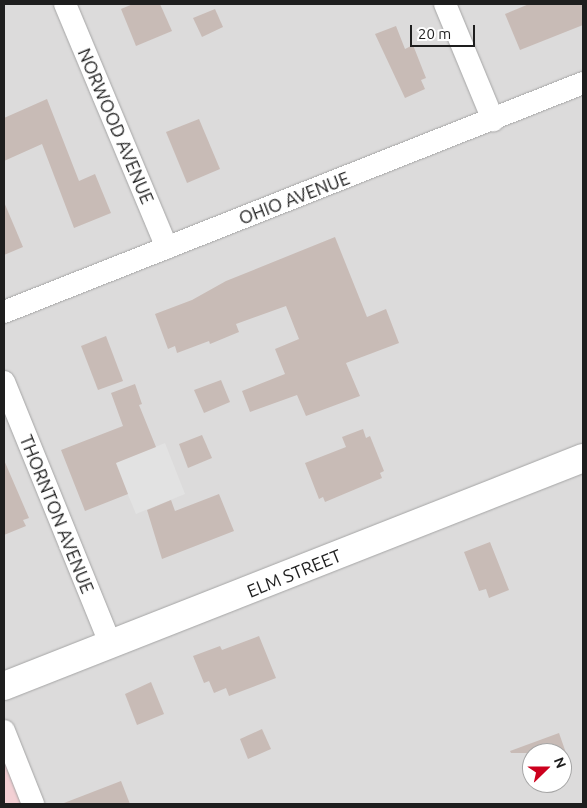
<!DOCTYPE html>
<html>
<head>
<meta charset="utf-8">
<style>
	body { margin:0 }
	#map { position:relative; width:587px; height:808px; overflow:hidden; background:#f0eae3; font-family:Ubuntu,sans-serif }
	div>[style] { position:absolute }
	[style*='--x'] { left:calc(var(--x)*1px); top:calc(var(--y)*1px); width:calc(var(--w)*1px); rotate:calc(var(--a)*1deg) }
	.residential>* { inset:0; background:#dcdbdb }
	.commercial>* { inset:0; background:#f3d0d4 }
	.parking>* { inset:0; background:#e2e2e2 }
	.building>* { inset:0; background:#c8bbb6 }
	.roads { filter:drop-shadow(0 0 1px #a5a5a5) drop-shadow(0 0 1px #a5a5a5) }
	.minor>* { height:22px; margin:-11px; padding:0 11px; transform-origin:11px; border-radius:11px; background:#fff }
	.tertiary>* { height:28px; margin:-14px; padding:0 14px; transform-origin:14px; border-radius:14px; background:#fff }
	span { translate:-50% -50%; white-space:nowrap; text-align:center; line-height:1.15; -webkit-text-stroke:5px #fff; paint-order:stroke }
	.street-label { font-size:18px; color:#1e1e1e }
	.frame { position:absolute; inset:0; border:5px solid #1e1e1e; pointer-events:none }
	.north { position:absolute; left:522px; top:743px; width:50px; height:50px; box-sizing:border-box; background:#fff; border:1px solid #a5a5a5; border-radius:50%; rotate:68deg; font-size:14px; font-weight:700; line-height:20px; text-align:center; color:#1e1e1e }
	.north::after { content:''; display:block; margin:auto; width:18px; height:22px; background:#cc001d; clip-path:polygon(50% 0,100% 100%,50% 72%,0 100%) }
	.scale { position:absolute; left:410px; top:25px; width:65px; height:22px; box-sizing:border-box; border:2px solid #1e1e1e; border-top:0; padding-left:6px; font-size:15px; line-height:18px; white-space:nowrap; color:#1e1e1e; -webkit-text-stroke:4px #fff; paint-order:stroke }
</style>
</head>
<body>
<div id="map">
	<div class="residential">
		<i style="clip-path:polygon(evenodd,4px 4px,583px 4px,583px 804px,4px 804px,4px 4px,532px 753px,562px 753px,562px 783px,532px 783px,532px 753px)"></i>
	</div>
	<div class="commercial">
		<i style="clip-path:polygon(4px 731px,33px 804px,4px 804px)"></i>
	</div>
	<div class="parking">
		<i style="clip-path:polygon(165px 443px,185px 494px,136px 514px,115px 463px)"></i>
	</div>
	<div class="building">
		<i style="clip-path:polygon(133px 4px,160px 4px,172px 31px,136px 46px,121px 9px)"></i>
		<i style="clip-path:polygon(529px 4px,583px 4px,583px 25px,520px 50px,505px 14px)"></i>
		<i style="clip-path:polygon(215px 9px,223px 27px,202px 37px,193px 18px)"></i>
		<i style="clip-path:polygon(396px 26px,405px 49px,413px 45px,426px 78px,421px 80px,425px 89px,405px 98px,375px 34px)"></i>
		<i style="clip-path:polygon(47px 99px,79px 181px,95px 174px,111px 213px,74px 228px,42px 144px,4px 161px,4px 118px)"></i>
		<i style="clip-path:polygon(199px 119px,220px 169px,187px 183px,166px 132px)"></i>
		<i style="clip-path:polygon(4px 202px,23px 247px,4px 255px)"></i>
		<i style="clip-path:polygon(335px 237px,367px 317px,386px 309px,399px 343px,346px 363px,360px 396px,306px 416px,297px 395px,250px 412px,242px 391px,285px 374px,275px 349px,299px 339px,286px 306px,236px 324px,239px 332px,210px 344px,209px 341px,177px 353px,175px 346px,168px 349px,155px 314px,192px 300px,226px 281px)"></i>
		<i style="clip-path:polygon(106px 336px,123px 381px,98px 390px,81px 346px)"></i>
		<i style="clip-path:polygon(221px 380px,230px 402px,204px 413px,194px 390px)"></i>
		<i style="clip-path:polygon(135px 384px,142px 404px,139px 405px,156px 447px,116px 463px,128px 494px,85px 511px,61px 450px,123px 426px,111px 393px)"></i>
		<i style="clip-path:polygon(363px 429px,366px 438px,370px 436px,384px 471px,380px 473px,382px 478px,325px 502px,323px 497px,319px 499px,305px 463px,346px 447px,342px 437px)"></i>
		<i style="clip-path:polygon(202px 435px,212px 458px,188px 468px,179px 444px)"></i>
		<i style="clip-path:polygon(4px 460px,29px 518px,23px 520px,26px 526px,4px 535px)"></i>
		<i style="clip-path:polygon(219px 494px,234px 531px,162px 559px,147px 510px,171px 500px,175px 511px)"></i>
		<i style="clip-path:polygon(490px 542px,509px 590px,489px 598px,486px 589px,479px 591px,464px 552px)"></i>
		<i style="clip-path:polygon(259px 636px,276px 678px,229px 696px,226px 688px,214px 693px,209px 681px,204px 683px,193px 656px,220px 646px,222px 650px)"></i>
		<i style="clip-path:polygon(151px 682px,164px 714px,137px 725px,125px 694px)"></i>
		<i style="clip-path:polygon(262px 729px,271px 749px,248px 759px,240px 739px)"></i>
		<i style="clip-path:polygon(559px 733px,566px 753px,511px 753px,510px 751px)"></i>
		<i style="clip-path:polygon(121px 781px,130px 804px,64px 804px,64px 803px)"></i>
	</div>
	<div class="roads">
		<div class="minor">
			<i style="--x:65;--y:4;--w:264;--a:67.3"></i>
			<i style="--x:445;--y:4;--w:126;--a:67.5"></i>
			<i style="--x:4;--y:312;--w:623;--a:-21.58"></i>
			<i style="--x:4;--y:382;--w:284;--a:67.9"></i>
			<i style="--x:4;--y:731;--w:79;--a:68.3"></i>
		</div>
		<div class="tertiary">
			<i style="--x:4;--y:686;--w:622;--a:-21.49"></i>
		</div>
	</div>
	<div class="street-label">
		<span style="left:116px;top:126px;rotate:67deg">NORWOOD AVENUE</span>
		<span style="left:294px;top:198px;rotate:-21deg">OHIO AVENUE</span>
		<span style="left:57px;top:514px;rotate:68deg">THORNTON AVENUE</span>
		<span style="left:294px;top:573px;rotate:-22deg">ELM STREET</span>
	</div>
	<div class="frame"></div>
	<div class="north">N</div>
	<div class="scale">20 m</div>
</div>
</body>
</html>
